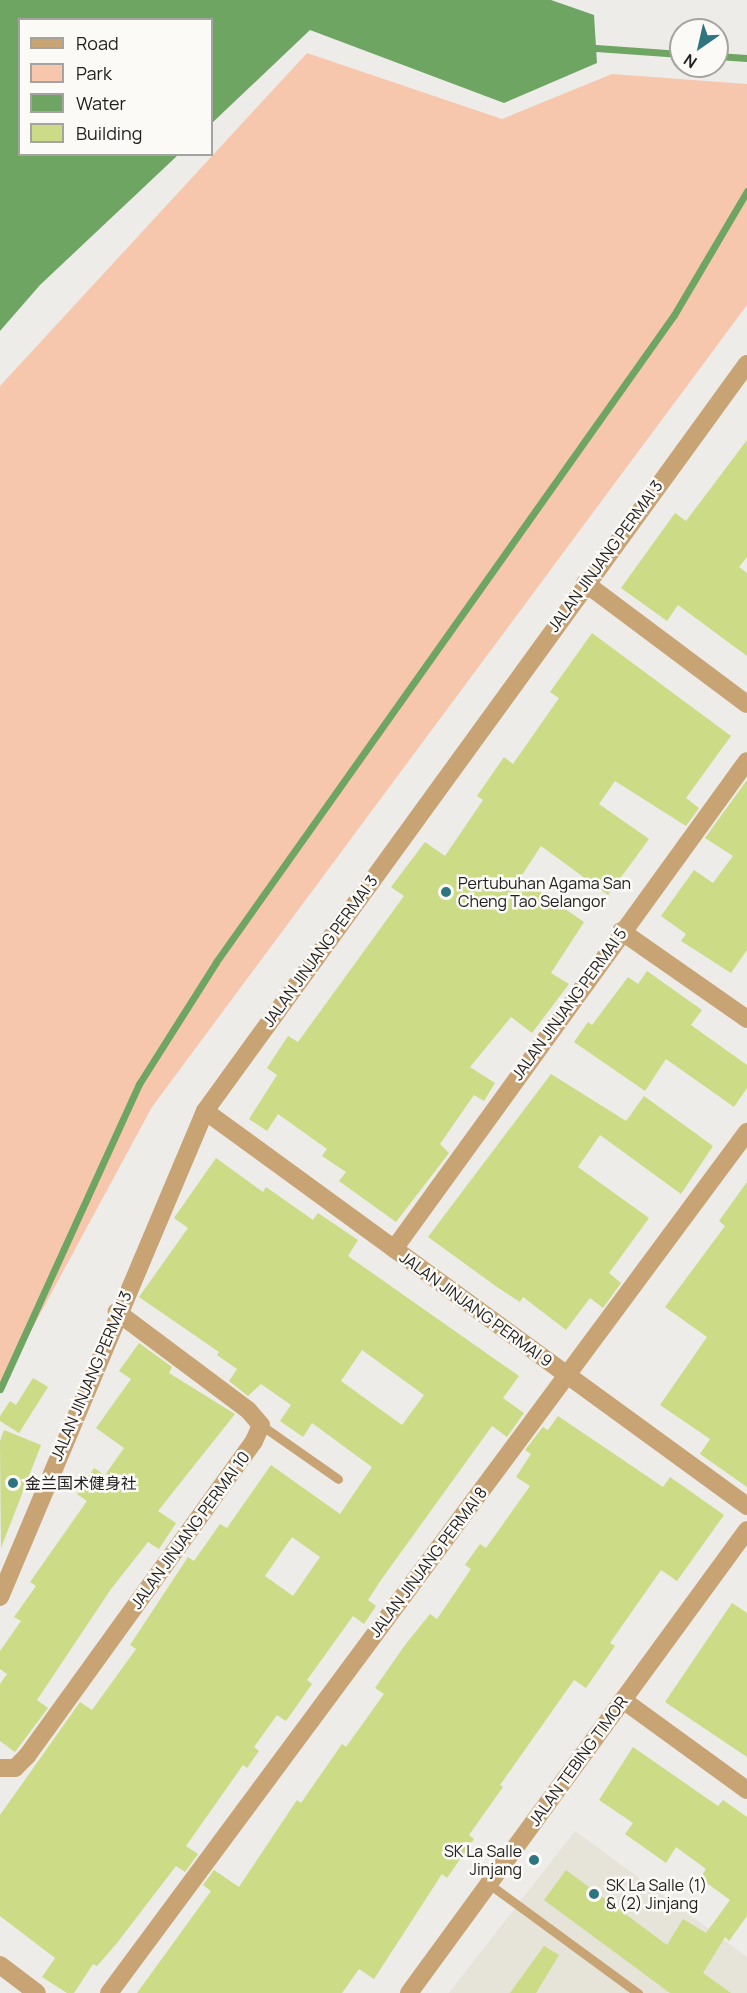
<!DOCTYPE html>
<html>
<head>
<meta charset="utf-8">
<style>
	body { margin:0 }
	#map { position:relative; width:747px; height:1993px; overflow:hidden; background:#edece9; font-family:Manrope,"Noto Sans SC",sans-serif }
	div>[style] { position:absolute }
	[style*='--x'] { left:calc(var(--x)*1px); top:calc(var(--y)*1px); width:calc(var(--w)*1px); rotate:calc(var(--a)*1deg) }
	.built>* { inset:0; background:#e6e3d8 }
	.green>* { inset:0; background:#f7c7ad }
	.water>* { inset:0; background:#6fa563 }
	.stream>* { height:7px; margin:-3.5px; padding:0 3.5px; transform-origin:3.5px; border-radius:3.5px; background:#6fa563 }
	.building>* { inset:0; background:#cbdb86 }
	.lane>* { height:9px; margin:-4.5px; padding:0 4.5px; transform-origin:4.5px; border-radius:4.5px; background:#c8a374 }
	.street>* { height:18px; margin:-9px; padding:0 9px; transform-origin:9px; border-radius:9px; background:#c8a374 }
	.dots>* { width:16px; height:16px; translate:-50% -50%; box-sizing:border-box; border:3px solid #fbfaf6; border-radius:50% }
	span { translate:-50% -50%; white-space:nowrap; text-align:center; line-height:1.15; -webkit-text-stroke:5px #fbfaf6; paint-order:stroke }
	.street-label { font-size:16px; color:#222120 }
	.poi-label { font-size:16px; color:#222120 }
	.left { translate:0 -50%; text-align:left }
	.right { translate:-100% -50%; text-align:right }
	.legend { position:absolute; left:18px; top:18px; width:195px; height:138px; box-sizing:border-box; background:#fbfaf6; border:2px solid #a4a3a0; margin:0; padding:8px 10px; list-style:none; font-size:18px; color:#222120 }
	.legend li { display:flex; align-items:center; gap:12px; height:30px }
	.legend b { width:30px; border:2px solid #a4a3a0 }
	.north { position:absolute; left:669px; top:18px; width:60px; height:60px; box-sizing:border-box; background:#fbfaf6; border:2px solid #a4a3a0; border-radius:50%; rotate:214deg; font-size:16px; font-weight:700; line-height:24px; text-align:center; color:#222120 }
	.north::after { content:''; display:block; margin:auto; width:21px; height:27px; background:#2e757f; clip-path:polygon(50% 0,100% 100%,50% 72%,0 100%) }
</style>
</head>
<body>
<div id="map">
	<div class="built">
		<i style="clip-path:polygon(575px 1831px,747px 1957px,747px 1993px,449px 1993px)"></i>
	</div>
	<div class="green">
		<i style="clip-path:polygon(307px 53px,502px 119px,612px 74px,747px 84px,747px 305px,152px 1107px,0 1388px,0 386px)"></i>
	</div>
	<div class="water">
		<i style="clip-path:polygon(0 0,551px 0,594px 15px,597px 63px,504px 103px,310px 30px,212px 123px,212px 20px,20px 20px,20px 154px,178px 155px,40px 285px,0 331px)"></i>
	</div>
	<div class="stream">
		<i style="--x:596;--y:48;--w:85;--a:4"></i>
		<i style="--x:717;--y:56;--w:30;--a:4"></i>
		<i style="--x:0;--y:1389;--w:335;--a:-65.5"></i>
		<i style="--x:139;--y:1084;--w:144;--a:-57.7"></i>
		<i style="--x:216;--y:962;--w:793;--a:-54.71"></i>
		<i style="--x:674;--y:315;--w:144;--a:-59.5"></i>
	</div>
	<div class="building">
		<i style="clip-path:polygon(747px 440px,747px 557px,739px 567px,747px 573px,747px 656px,678px 605px,667px 621px,621px 588px,675px 513px,686px 521px)"></i>
		<i style="clip-path:polygon(592px 633px,731px 736px,686px 798px,699px 808px,686px 826px,615px 781px,599px 804px,649px 839px,608px 895px,541px 846px,520px 878px,584px 922px,551px 973px,569px 984px,532px 1033px,511px 1017px,470px 1067px,495px 1083px,484px 1101px,474px 1095px,440px 1144px,449px 1153px,396px 1222px,339px 1181px,346px 1172px,322px 1156px,327px 1149px,278px 1114px,267px 1131px,249px 1119px,277px 1075px,267px 1068px,288px 1036px,298px 1042px,404px 896px,391px 887px,425px 842px,445px 856px,483px 800px,477px 796px,504px 757px,513px 764px,559px 698px,550px 692px)"></i>
		<i style="clip-path:polygon(747px 780px,747px 950px,731px 973px,681px 941px,686px 934px,661px 916px,694px 870px,713px 883px,733px 856px,705px 838px)"></i>
		<i style="clip-path:polygon(647px 971px,702px 1010px,691px 1025px,747px 1065px,747px 1088px,734px 1107px,666px 1059px,645px 1091px,574px 1042px,588px 1022px,592px 1025px,628px 977px,638px 984px)"></i>
		<i style="clip-path:polygon(551px 1074px,626px 1121px,644px 1096px,713px 1146px,681px 1194px,600px 1135px,578px 1167px,649px 1218px,609px 1273px,621px 1283px,603px 1308px,590px 1298px,566px 1330px,523px 1297px,520px 1302px,497px 1287px,428px 1237px)"></i>
		<i style="clip-path:polygon(evenodd,216px 1158px,263px 1192px,266px 1187px,313px 1220px,318px 1213px,358px 1240px,348px 1256px,519px 1376px,503px 1398px,524px 1413px,507px 1437px,492px 1426px,381px 1580px,368px 1600px,376px 1606px,364px 1624px,353px 1616px,307px 1680px,312px 1684px,286px 1721px,277px 1715px,254px 1747px,259px 1751px,247px 1768px,243px 1765px,186px 1846px,198px 1854px,185px 1872px,176px 1866px,117px 1943px,97px 1966px,93px 1964px,74px 1993px,67px 1993px,42px 1977px,55px 1958px,0 1916px,0 1815px,80px 1702px,92px 1710px,136px 1649px,130px 1645px,188px 1557px,194px 1561px,220px 1524px,227px 1528px,271px 1465px,340px 1514px,372px 1467px,312px 1423px,303px 1437px,280px 1421px,291px 1405px,261px 1384px,248px 1396px,229px 1381px,237px 1369px,217px 1355px,219px 1352px,139px 1297px,188px 1228px,174px 1218px,216px 1158px,362px 1350px,424px 1395px,402px 1425px,341px 1381px,362px 1350px,216px 1158px,292px 1537px,320px 1557px,293px 1596px,265px 1576px,292px 1537px)"></i>
		<i style="clip-path:polygon(747px 1182px,747px 1487px,700px 1454px,710px 1439px,660px 1405px,707px 1337px,665px 1307px,725px 1226px,719px 1221px)"></i>
		<i style="clip-path:polygon(139px 1343px,172px 1367px,169px 1373px,235px 1414px,158px 1511px,176px 1523px,159px 1549px,148px 1542px,111px 1589px,37px 1700px,48px 1708px,15px 1752px,0 1741px,0 1684px,7px 1674px,0 1669px,0 1651px,21px 1621px,14px 1617px,36px 1586px,30px 1582px,87px 1501px,77px 1494px,94px 1468px,105px 1475px,124px 1448px,96px 1428px,131px 1379px,119px 1371px)"></i>
		<i style="clip-path:polygon(33px 1378px,48px 1387px,19px 1433px,0 1421px,0 1416px,10px 1401px,16px 1405px)"></i>
		<i style="clip-path:polygon(558px 1416px,663px 1487px,670px 1477px,724px 1515px,677px 1581px,661px 1570px,610px 1643px,615px 1646px,586px 1688px,574px 1680px,500px 1785px,503px 1787px,469px 1835px,474px 1839px,447px 1878px,442px 1874px,374px 1979px,359px 1969px,342px 1993px,137px 1993px,211px 1891px,203px 1885px,214px 1870px,239px 1887px,297px 1800px,301px 1803px,342px 1744px,346px 1747px,384px 1694px,375px 1688px,405px 1645px,430px 1614px,437px 1619px,471px 1569px,465px 1565px,480px 1544px,486px 1548px,530px 1486px,516px 1477px,531px 1454px,525px 1450px,543px 1427px,548px 1430px)"></i>
		<i style="clip-path:polygon(4px 1430px,41px 1445px,1px 1548px,0 1441px)"></i>
		<i style="clip-path:polygon(732px 1603px,747px 1613px,747px 1757px,665px 1702px)"></i>
		<i style="clip-path:polygon(633px 1747px,718px 1806px,723px 1800px,747px 1817px,747px 1916px,729px 1941px,725px 1937px,703px 1973px,731px 1993px,670px 1993px,544px 1900px,566px 1870px,667px 1945px,683px 1919px,706px 1933px,730px 1900px,700px 1878px,706px 1869px,676px 1847px,666px 1863px,625px 1834px,633px 1823px,599px 1800px)"></i>
		<i style="clip-path:polygon(544px 1946px,559px 1955px,536px 1993px,510px 1993px)"></i>
	</div>
	<div class="lane">
		<i style="--x:261;--y:1425;--w:94;--a:35"></i>
		<i style="--x:489;--y:1884;--w:185;--a:36.2"></i>
	</div>
	<div class="street">
		<i style="--x:585;--y:583;--w:202;--a:36.8"></i>
		<i style="--x:621;--y:931;--w:154;--a:34.9"></i>
		<i style="--x:205;--y:1111;--w:671;--a:36.08"></i>
		<i style="--x:394;--y:1249;--w:602;--a:-54.12"></i>
		<i style="--x:0;--y:1597;--w:527;--a:-67.13"></i>
		<i style="--x:205;--y:1111;--w:923;--a:-54.04"></i>
		<i style="--x:623;--y:1700;--w:153;--a:36"></i>
		<i style="--x:0;--y:1768;--w:15;--a:0"></i>
		<i style="--x:15;--y:1768;--w:17;--a:-45"></i>
		<i style="--x:27;--y:1756;--w:388;--a:-54.2"></i>
		<i style="--x:254;--y:1441;--w:17;--a:-66"></i>
		<i style="--x:261;--y:1425;--w:20;--a:-131"></i>
		<i style="--x:248;--y:1410;--w:164;--a:-143.2"></i>
		<i style="--x:0;--y:1965;--w:46;--a:37.1"></i>
		<i style="--x:109;--y:1993;--w:1072;--a:-53.46"></i>
		<i style="--x:409;--y:1993;--w:573;--a:-53.87"></i>
	</div>
	<div class="dots">
		<i style="left:446px;top:892px;background:#2e757f"></i>
		<i style="left:13px;top:1483px;background:#2e757f"></i>
		<i style="left:534px;top:1860px;background:#2e757f"></i>
		<i style="left:594px;top:1894px;background:#2e757f"></i>
	</div>
	<div class="street-label">
		<span style="left:605px;top:556px;rotate:-54deg">JALAN JINJANG PERMAI 3</span>
		<span style="left:320px;top:951px;rotate:-54deg">JALAN JINJANG PERMAI 3</span>
		<span style="left:569px;top:1004px;rotate:-54deg">JALAN JINJANG PERMAI 5</span>
		<span style="left:476px;top:1309px;rotate:36deg">JALAN JINJANG PERMAI 9</span>
		<span style="left:91px;top:1376px;rotate:-67deg">JALAN JINJANG PERMAI 3</span>
		<span style="left:190px;top:1530px;rotate:-54deg">JALAN JINJANG PERMAI 10</span>
		<span style="left:428px;top:1562px;rotate:-53deg">JALAN JINJANG PERMAI 8</span>
		<span style="left:578px;top:1761px;rotate:-54deg">JALAN TEBING TIMOR</span>
	</div>
	<div class="poi-label">
		<span class="left" style="left:458px;top:892px">Pertubuhan Agama San<br>Cheng Tao Selangor</span>
		<span class="left" style="left:25px;top:1483px">金兰国术健身社</span>
		<span class="right" style="left:522px;top:1860px">SK La Salle<br>Jinjang</span>
		<span class="left" style="left:606px;top:1894px">SK La Salle (1)<br>&amp; (2) Jinjang</span>
	</div>
	<ul class="legend">
	<li><b style="height:8px;background:#c8a374"></b>Road</li>
	<li><b style="height:16px;background:#f7c7ad"></b>Park</li>
	<li><b style="height:16px;background:#6fa563"></b>Water</li>
	<li><b style="height:16px;background:#cbdb86"></b>Building</li>
	</ul>
	<div class="north">N</div>
</div>
</body>
</html>
